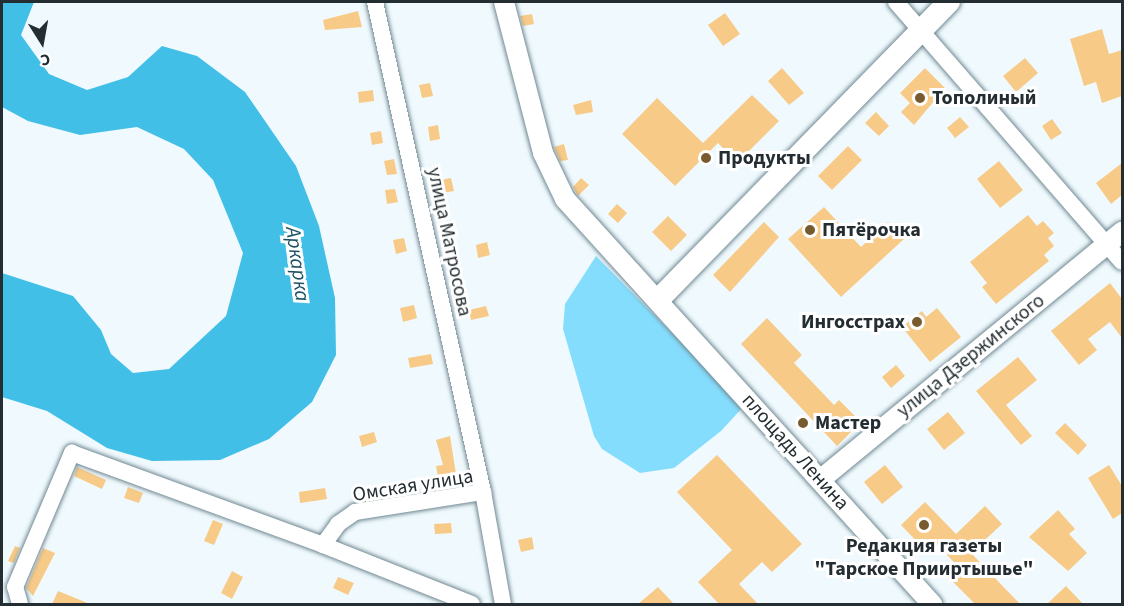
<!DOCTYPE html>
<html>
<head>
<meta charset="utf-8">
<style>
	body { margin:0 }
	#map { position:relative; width:1124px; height:606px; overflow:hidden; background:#f0fafe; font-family:"Source Sans 3",sans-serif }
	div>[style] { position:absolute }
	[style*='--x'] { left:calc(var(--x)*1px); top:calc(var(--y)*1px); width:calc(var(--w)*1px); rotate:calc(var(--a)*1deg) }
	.green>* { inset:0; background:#85ddfd }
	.water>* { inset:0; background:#41bfe7 }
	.building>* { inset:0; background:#f7ca88 }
	.roads { filter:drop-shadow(0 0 2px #708892) drop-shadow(0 0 2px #708892) }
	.minor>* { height:16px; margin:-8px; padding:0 8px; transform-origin:8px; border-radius:8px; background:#fff }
	.tertiary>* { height:20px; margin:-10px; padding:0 10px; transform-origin:10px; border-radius:10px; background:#fff }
	.secondary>* { height:22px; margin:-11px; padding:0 11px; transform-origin:11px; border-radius:11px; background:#fff }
	.dots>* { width:16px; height:16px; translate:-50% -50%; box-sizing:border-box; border:3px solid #fff; border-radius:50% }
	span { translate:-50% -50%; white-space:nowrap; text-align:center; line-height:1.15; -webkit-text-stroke:6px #fff; paint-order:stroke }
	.poi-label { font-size:20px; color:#242e32; font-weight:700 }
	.left { translate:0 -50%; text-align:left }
	.right { translate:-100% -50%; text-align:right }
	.street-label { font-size:20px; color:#242e32 }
	.water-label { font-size:21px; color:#1e5162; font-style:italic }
	.frame { position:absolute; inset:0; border:3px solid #242e32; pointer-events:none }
	.north { position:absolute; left:12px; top:12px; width:60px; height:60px; -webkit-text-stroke:4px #fff; paint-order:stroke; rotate:169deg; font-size:16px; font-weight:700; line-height:24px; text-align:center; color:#242e32 }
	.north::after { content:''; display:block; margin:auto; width:21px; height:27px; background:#242e32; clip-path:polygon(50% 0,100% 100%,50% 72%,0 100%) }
</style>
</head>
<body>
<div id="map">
	<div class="green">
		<i style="clip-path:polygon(596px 256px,744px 406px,721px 431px,674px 468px,640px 473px,602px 449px,594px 436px,563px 329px,565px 304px)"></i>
	</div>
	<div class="water">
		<i style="clip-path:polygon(2px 2px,34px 2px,21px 35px,49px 74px,87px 90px,128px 77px,162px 46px,197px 56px,245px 92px,296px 166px,319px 226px,335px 298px,336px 355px,312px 402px,269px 439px,220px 460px,152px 461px,107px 448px,47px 411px,2px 397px,2px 273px,73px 296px,101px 330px,111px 354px,133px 373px,169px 369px,226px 316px,243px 253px,213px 180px,184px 149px,137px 127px,80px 135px,28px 121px,2px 107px)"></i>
	</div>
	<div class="building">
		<i style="clip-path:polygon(358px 11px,362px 27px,325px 30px,323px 20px)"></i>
		<i style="clip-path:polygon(725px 13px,740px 34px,723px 46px,708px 25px)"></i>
		<i style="clip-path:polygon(532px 14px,534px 24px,523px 26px,520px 16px)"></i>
		<i style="clip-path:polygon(1102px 29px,1109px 54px,1122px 50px,1122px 96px,1102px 103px,1096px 82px,1084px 86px,1070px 39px)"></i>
		<i style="clip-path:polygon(1025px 58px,1038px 73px,1016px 92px,1003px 76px)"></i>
		<i style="clip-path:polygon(782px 68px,804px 93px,789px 105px,768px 81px)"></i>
		<i style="clip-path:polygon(925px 68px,945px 88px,914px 125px,901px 112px,910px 103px,900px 93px)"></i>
		<i style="clip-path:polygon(430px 83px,433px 96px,422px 98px,419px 85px)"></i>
		<i style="clip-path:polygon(373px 90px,374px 101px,359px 103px,358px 92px)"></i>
		<i style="clip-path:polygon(752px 95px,779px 121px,737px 163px,718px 143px,675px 186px,622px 134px,657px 98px,703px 143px)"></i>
		<i style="clip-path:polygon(591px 100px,593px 112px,576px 115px,573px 105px)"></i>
		<i style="clip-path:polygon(876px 112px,889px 126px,879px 136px,865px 123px)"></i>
		<i style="clip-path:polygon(960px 117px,969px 127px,955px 138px,947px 128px)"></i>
		<i style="clip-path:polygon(1052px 119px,1062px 133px,1051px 140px,1042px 126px)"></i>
		<i style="clip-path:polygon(438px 125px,440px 139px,430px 141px,428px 127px)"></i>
		<i style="clip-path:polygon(381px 131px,383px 143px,372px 145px,370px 133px)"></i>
		<i style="clip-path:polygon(564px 144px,568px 160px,560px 161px,554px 147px)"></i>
		<i style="clip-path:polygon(848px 146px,862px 160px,832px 190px,818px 176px)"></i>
		<i style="clip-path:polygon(394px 159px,397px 174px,387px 175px,384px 161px)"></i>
		<i style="clip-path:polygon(999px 161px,1023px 190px,1000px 208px,977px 179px)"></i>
		<i style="clip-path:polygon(1122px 163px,1122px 195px,1111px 204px,1096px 183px)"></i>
		<i style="clip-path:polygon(451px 178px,454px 191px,442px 193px,440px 180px)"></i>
		<i style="clip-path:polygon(581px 178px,589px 185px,578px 196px,573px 187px)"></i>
		<i style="clip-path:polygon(395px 189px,398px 202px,387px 204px,385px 190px)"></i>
		<i style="clip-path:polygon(617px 204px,627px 213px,618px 223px,608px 214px)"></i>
		<i style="clip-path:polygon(824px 207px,861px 247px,888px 222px,904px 239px,841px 297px,788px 239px)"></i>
		<i style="clip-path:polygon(1028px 215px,1037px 226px,1043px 221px,1054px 233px,1048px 238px,1054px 246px,1044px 255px,1049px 261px,996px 304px,982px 287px,987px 283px,970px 262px)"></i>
		<i style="clip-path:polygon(668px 216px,687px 235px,671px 251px,652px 232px)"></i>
		<i style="clip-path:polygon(764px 222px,779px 237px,730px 292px,713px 275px)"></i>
		<i style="clip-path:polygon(404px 238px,407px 251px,396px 254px,393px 240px)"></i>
		<i style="clip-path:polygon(487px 242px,490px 255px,478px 258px,476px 245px)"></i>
		<i style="clip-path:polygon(1110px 283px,1122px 299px,1122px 338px,1110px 322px,1088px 339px,1097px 350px,1079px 365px,1051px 331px)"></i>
		<i style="clip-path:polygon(414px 305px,417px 318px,403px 322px,400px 308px)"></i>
		<i style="clip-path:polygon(486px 306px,489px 316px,471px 320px,469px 310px)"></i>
		<i style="clip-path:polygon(937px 308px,961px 337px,930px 362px,902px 327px,922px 311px,926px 317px)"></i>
		<i style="clip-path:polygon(767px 318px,802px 355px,794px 363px,834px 405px,839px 400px,861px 422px,837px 446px,741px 344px)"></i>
		<i style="clip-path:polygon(431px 354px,433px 364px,410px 368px,408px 358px)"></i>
		<i style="clip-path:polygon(1018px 357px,1037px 380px,1006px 405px,1032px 436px,1021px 445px,976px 391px)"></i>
		<i style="clip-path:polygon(896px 365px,905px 376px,891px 388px,882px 377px)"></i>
		<i style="clip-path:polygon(948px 412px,965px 433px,944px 450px,927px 429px)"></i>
		<i style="clip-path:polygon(1065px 423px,1087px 445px,1078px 455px,1055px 433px)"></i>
		<i style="clip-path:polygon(374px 432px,377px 442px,362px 447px,359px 436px)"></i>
		<i style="clip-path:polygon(450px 436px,456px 474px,438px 477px,436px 466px,443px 465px,436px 440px)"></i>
		<i style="clip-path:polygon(717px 455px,802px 544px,772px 572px,762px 562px,739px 584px,758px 604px,719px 604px,698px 582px,732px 550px,677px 492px)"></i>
		<i style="clip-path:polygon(885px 465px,903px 487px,882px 504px,864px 482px)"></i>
		<i style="clip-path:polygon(1109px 465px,1122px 486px,1122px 513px,1113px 519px,1088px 478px)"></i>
		<i style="clip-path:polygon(77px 467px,106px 480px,102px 489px,74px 476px)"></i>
		<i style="clip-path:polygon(128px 487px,143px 493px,139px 503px,124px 498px)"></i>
		<i style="clip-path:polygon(325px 488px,327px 499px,300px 503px,299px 492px)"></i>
		<i style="clip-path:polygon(925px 502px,956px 534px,985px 506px,1002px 524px,971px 553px,1020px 604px,975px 604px,953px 582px,963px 572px,933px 540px,924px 549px,901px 525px)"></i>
		<i style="clip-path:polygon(1058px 510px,1075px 529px,1069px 534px,1087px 553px,1068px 571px,1029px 537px)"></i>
		<i style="clip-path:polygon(213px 520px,223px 524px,214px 545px,204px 541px)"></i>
		<i style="clip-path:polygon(451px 523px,452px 533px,435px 534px,434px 524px)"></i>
		<i style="clip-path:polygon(532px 537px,534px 549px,521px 552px,518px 540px)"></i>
		<i style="clip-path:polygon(15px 546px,20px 548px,14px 563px,8px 561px)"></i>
		<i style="clip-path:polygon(43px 548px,55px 553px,33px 596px,26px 588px)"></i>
		<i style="clip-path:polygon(232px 571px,243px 577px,232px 599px,221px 593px)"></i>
		<i style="clip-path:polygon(338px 577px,354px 583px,348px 595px,333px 588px)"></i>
		<i style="clip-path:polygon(1066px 586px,1083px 604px,1047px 604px)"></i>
		<i style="clip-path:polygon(658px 587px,674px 604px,638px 604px)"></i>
		<i style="clip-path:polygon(58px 591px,90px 604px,52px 604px)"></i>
	</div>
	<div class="roads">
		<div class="minor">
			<i style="--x:375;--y:2;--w:502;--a:77.57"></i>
			<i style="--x:896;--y:2;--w:344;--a:49"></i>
			<i style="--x:323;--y:545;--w:26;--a:-54"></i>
			<i style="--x:338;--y:524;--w:21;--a:-35"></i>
			<i style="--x:355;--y:512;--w:130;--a:-8.9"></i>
			<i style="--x:483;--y:492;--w:114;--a:79.9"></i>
			<i style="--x:20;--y:604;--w:18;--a:-106"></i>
			<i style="--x:15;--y:587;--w:146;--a:-67"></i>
			<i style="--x:72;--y:453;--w:267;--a:20.1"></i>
			<i style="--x:323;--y:545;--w:160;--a:21.6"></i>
		</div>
		<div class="tertiary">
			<i style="--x:504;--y:2;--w:156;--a:75.5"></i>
			<i style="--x:543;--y:153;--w:51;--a:64.4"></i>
			<i style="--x:565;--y:199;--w:547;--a:47.82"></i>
			<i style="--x:820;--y:480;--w:391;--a:-39.4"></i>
		</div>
		<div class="secondary">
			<i style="--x:659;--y:299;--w:415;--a:-45.7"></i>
		</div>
	</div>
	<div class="dots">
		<i style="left:920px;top:98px;background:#775a2e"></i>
		<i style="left:706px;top:158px;background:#775a2e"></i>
		<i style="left:810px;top:230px;background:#775a2e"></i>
		<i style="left:917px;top:322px;background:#775a2e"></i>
		<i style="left:803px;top:423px;background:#775a2e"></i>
		<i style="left:924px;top:525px;background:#775a2e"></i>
	</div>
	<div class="poi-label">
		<span class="left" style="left:932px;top:98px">Тополиный</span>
		<span class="left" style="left:718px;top:158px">Продукты</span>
		<span class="left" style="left:822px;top:230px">Пятёрочка</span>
		<span class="right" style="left:905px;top:322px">Ингосстрах</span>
		<span class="left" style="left:815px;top:423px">Мастер</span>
		<span style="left:924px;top:558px">Редакция газеты<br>"Тарское Прииртышье"</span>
	</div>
	<div class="street-label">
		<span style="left:449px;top:242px;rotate:78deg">улица Матросова</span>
		<span style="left:971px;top:356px;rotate:-39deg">улица Дзержинского</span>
		<span style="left:795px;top:452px;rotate:48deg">площадь Ленина</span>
		<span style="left:413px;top:486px;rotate:-9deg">Омская улица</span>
	</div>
	<div class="water-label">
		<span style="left:298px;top:264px;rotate:82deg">Аркарка</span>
	</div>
	<div class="frame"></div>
	<div class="north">С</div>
</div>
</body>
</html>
